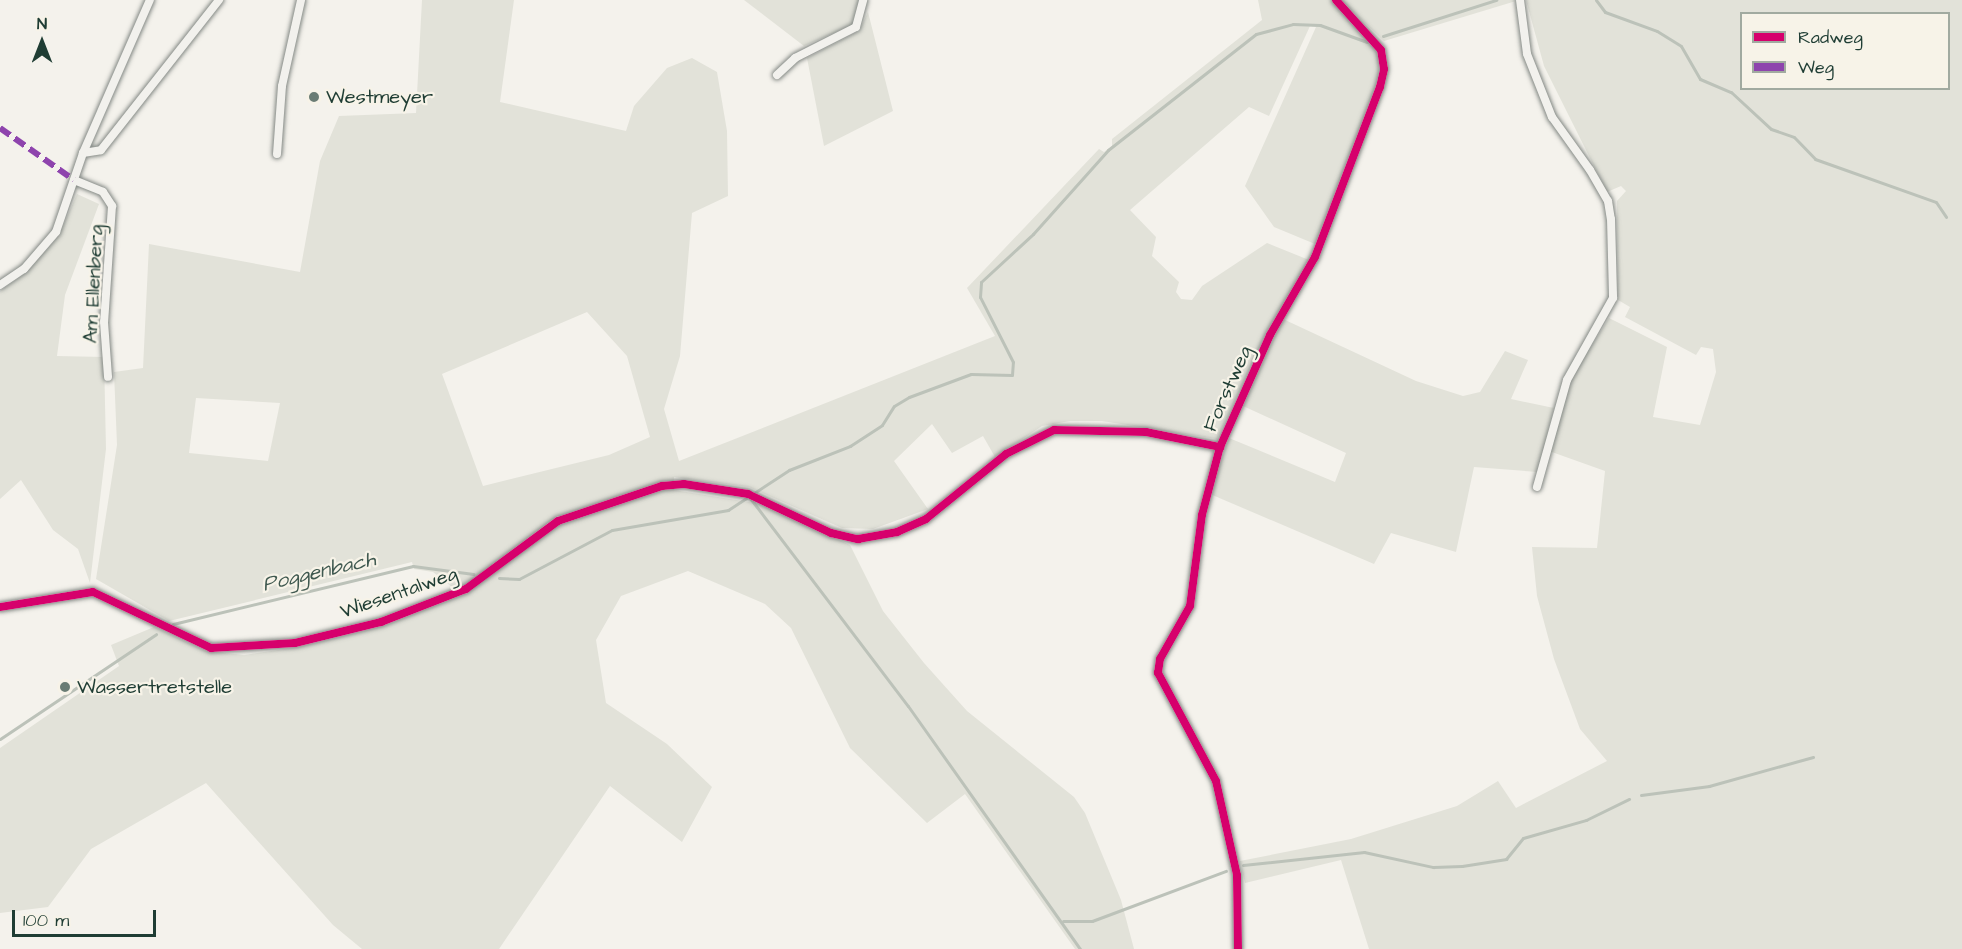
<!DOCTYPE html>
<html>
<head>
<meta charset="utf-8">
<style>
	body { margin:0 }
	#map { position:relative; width:1962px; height:949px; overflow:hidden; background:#f4f2ec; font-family:"Architects Daughter",sans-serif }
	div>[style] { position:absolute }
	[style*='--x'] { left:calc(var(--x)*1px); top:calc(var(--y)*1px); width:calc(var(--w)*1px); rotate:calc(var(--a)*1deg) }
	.green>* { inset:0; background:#e2e2d9 }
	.stream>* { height:3px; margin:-1.5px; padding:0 1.5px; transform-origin:1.5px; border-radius:1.5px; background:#bcc2b9 }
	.roads { filter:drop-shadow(0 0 2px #848985) drop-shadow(0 0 2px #848985) }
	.street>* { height:8px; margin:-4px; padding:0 4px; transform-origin:4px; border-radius:4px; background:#f2f1ed }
	.quiet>* { height:6px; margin-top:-3px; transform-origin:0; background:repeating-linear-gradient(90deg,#8e44ad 0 12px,transparent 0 18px) }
	.cycleway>* { height:8px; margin:-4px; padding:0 4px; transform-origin:4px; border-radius:4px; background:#d6006c }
	.dots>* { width:16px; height:16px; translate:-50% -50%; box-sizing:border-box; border:3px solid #f7f3e8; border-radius:50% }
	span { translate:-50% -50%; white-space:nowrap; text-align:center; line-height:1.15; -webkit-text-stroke:4.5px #f7f3e8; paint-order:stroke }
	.poi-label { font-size:20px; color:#1f3d34 }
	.left { translate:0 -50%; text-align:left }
	.street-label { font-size:20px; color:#1f3d34 }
	.water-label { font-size:21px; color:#405950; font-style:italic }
	.legend { position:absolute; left:1740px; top:12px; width:210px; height:78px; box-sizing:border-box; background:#f7f3e8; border:2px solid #a1aaa0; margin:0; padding:8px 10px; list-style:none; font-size:18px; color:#1f3d34 }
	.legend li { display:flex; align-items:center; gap:12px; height:30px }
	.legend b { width:30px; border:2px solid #a1aaa0 }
	.north { position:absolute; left:12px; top:12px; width:60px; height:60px; -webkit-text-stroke:4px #f7f3e8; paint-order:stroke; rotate:0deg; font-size:16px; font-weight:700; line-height:24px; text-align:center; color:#1f3d34 }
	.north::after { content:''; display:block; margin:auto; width:21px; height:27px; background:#1f3d34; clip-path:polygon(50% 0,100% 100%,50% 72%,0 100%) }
	.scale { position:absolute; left:12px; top:910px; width:144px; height:27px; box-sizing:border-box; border:3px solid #1f3d34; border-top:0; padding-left:8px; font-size:18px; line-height:21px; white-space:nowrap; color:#1f3d34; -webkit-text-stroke:4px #f7f3e8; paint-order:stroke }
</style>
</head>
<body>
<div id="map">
	<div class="green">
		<i style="clip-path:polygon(evenodd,422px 0,514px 0,500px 102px,626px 131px,634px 106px,667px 68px,692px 58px,717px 72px,727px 131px,728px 196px,692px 213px,680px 356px,664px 409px,679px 461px,995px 336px,967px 288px,1099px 149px,1104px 152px,1112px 146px,1112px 139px,1262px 20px,1258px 0,1332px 0,1372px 44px,1379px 57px,1378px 79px,1315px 244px,1274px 227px,1245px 186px,1316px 27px,1310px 26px,1269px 116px,1249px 107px,1130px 210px,1156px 237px,1152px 256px,1179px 282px,1176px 292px,1181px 299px,1192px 300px,1202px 286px,1267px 243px,1309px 260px,1266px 332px,1217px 439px,1102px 421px,1070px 421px,1042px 426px,995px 457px,983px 436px,952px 453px,932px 424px,894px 461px,928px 509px,873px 529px,842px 528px,749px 487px,674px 477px,674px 490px,761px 504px,850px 545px,883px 611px,924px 663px,967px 711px,1074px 797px,1085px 813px,1121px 900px,1134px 949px,1075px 949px,965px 794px,927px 823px,850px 748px,791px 628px,765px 604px,688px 571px,621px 596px,596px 640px,606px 703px,667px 744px,712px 787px,682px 842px,610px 786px,499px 949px,362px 949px,333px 925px,206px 783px,91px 849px,48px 907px,0 913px,0 748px,119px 666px,111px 645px,154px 627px,205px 651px,244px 655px,299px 647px,384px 626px,462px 595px,433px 572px,414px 569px,412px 562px,169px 621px,96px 579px,117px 445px,114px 372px,143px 368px,149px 244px,300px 272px,320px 161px,339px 116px,416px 113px,422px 0,587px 312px,627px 356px,650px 437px,609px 455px,483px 486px,442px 374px,587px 312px,422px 0,196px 398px,280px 403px,268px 461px,189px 453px,196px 398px)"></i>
		<i style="clip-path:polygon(744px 0,858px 0,859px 9px,852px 25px,804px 46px)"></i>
		<i style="clip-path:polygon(1341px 0,1514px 0,1516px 1px,1384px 41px)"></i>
		<i style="clip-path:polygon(evenodd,1526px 0,1962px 0,1962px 949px,1369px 949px,1341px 860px,1245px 883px,1240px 861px,1351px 839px,1457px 806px,1498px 781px,1516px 808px,1607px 761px,1580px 729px,1554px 659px,1537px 596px,1532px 547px,1597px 548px,1605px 471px,1549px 451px,1569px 382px,1609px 318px,1667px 347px,1653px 417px,1700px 425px,1716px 372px,1713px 349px,1701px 347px,1696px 355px,1625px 317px,1630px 307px,1618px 300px,1617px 201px,1626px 191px,1621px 186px,1607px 192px,1544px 66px,1526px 0,1742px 14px,1948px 14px,1948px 88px,1742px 88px,1742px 14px)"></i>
		<i style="clip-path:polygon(868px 12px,893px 111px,824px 146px,807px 58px,859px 31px)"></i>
		<i style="clip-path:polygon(77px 194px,99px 204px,65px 295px,57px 356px,104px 357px,106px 449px,90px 583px,78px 549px,53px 530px,21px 480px,0 499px,0 291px,27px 272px,59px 235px)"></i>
		<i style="clip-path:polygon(1283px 319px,1416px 381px,1463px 396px,1480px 392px,1505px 351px,1528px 360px,1511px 399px,1554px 408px,1538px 472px,1474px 467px,1456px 552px,1391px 533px,1374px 564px,1210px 494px,1229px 438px,1335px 482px,1346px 453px,1243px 406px)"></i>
	</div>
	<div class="stream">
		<i style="--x:1596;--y:0;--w:15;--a:53"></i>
		<i style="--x:1605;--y:12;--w:55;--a:20.1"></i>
		<i style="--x:1657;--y:31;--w:28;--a:32"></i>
		<i style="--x:1681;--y:46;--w:38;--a:60"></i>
		<i style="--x:1700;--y:79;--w:34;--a:23"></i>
		<i style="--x:1731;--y:92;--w:54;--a:42.8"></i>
		<i style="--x:1771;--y:129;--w:24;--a:19"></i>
		<i style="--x:1794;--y:137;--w:30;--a:46"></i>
		<i style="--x:1815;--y:159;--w:128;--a:19.6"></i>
		<i style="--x:1936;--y:202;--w:18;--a:56"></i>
		<i style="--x:1383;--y:36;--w:119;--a:-17.7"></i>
		<i style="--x:750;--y:498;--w:261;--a:52.8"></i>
		<i style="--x:908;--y:706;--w:298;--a:54.7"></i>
		<i style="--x:499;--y:578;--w:20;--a:3"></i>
		<i style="--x:519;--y:579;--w:105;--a:-27.8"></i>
		<i style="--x:612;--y:530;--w:118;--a:-9.8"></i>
		<i style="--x:728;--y:510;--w:73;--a:-33.3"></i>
		<i style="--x:789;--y:470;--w:66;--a:-21.5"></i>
		<i style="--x:850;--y:446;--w:38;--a:-33"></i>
		<i style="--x:882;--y:425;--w:22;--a:-58"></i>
		<i style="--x:894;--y:406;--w:17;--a:-31"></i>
		<i style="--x:909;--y:397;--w:66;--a:-20.4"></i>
		<i style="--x:971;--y:374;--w:41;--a:1.4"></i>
		<i style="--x:1012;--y:375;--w:13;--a:-86"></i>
		<i style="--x:1013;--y:362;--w:73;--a:-116.9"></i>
		<i style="--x:980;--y:297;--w:15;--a:-86"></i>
		<i style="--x:981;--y:282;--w:71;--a:-42.7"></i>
		<i style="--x:1033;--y:234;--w:113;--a:-48.2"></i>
		<i style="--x:1108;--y:150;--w:188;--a:-38.1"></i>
		<i style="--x:1256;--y:34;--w:38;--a:-15"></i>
		<i style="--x:1293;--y:24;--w:27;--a:2"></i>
		<i style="--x:1320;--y:25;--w:50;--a:19.9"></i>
		<i style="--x:173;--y:624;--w:247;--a:-13.6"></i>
		<i style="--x:413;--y:566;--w:61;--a:7.6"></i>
		<i style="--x:0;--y:739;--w:188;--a:-33.9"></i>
		<i style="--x:1641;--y:795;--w:69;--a:-7.5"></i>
		<i style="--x:1709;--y:786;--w:108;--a:-15.6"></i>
		<i style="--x:1243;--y:865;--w:122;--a:-6.1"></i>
		<i style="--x:1364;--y:852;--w:71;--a:12.3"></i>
		<i style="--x:1433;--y:867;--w:29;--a:-2"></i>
		<i style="--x:1462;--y:866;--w:45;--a:-9"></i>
		<i style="--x:1506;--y:859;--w:27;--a:-51"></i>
		<i style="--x:1523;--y:838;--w:66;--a:-15.9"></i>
		<i style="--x:1586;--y:820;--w:48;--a:-26"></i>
		<i style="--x:1063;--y:921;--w:29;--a:0"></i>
		<i style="--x:1092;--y:921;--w:143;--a:-20.5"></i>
	</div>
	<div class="roads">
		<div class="street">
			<i style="--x:1520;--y:0;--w:54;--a:82.6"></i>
			<i style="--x:1527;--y:54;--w:68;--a:68.4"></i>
			<i style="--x:1552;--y:117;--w:65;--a:54.4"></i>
			<i style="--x:1590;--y:170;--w:36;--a:60"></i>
			<i style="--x:1608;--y:201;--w:18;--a:81"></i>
			<i style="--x:1611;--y:219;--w:79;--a:88.5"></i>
			<i style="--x:1613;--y:298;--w:94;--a:119.3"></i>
			<i style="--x:1567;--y:380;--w:111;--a:105.7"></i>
			<i style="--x:777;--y:75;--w:25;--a:-43"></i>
			<i style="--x:795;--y:58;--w:68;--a:-26.9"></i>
			<i style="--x:856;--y:27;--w:28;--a:-75"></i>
			<i style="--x:83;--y:153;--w:18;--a:-9"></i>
			<i style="--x:101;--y:150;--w:191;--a:-51.8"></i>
			<i style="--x:277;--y:154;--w:68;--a:-85.8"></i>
			<i style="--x:282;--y:86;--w:88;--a:-77.5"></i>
			<i style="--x:74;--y:180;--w:31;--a:22"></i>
			<i style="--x:103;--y:192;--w:17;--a:57"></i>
			<i style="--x:112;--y:206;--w:116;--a:93.9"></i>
			<i style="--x:104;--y:322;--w:55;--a:85.8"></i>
			<i style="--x:0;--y:285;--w:29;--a:-34"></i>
			<i style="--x:24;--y:269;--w:49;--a:-49.1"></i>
			<i style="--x:56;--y:232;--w:83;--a:-71.1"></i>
			<i style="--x:83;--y:153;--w:167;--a:-66.4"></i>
			<i style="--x:0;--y:607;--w:94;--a:-9.2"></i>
			<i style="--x:93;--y:592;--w:131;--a:25.4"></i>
			<i style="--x:211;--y:648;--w:84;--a:-3.4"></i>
			<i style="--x:295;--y:643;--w:89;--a:-13.7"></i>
			<i style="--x:381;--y:622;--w:91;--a:-21.2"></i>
			<i style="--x:466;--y:589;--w:114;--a:-36.5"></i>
			<i style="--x:558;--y:521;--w:110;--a:-18.6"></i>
			<i style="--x:662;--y:486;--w:22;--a:-5"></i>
			<i style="--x:684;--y:484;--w:65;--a:8.9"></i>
			<i style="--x:748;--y:494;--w:92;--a:25.2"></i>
			<i style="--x:831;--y:533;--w:28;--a:13"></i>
			<i style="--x:858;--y:539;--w:40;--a:-10"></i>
			<i style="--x:897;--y:532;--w:32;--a:-24"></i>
			<i style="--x:926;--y:519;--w:103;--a:-39.1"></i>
			<i style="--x:1006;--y:454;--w:54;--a:-26.6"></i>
			<i style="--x:1054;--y:430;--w:92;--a:1.2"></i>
			<i style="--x:1146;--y:432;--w:76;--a:11.5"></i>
			<i style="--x:1238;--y:949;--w:74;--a:-90.8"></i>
			<i style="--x:1237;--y:875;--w:96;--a:-102.6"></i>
			<i style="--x:1216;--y:781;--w:123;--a:-118.2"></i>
			<i style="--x:1158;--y:673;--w:14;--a:-82"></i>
			<i style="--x:1160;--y:659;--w:61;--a:-60.5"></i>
			<i style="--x:1190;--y:606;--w:92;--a:-82.5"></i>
			<i style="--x:1202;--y:515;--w:70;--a:-75.2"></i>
			<i style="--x:1220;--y:447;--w:123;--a:-65.9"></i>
			<i style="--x:1270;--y:335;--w:90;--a:-60"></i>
			<i style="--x:1315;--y:257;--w:182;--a:-69.1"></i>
			<i style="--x:1380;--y:87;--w:18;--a:-77"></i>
			<i style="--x:1384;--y:69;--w:19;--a:-99"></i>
			<i style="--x:1381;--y:50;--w:67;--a:-132"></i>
		</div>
	</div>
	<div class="quiet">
		<i style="--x:0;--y:128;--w:90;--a:35.1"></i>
	</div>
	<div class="cycleway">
		<i style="--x:0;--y:607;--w:94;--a:-9.2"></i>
		<i style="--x:93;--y:592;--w:131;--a:25.4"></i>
		<i style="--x:211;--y:648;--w:84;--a:-3.4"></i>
		<i style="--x:295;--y:643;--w:89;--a:-13.7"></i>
		<i style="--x:381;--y:622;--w:91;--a:-21.2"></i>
		<i style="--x:466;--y:589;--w:114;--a:-36.5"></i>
		<i style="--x:558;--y:521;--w:110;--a:-18.6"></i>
		<i style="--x:662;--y:486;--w:22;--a:-5"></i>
		<i style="--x:684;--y:484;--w:65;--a:8.9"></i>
		<i style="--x:748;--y:494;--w:92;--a:25.2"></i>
		<i style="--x:831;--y:533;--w:28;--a:13"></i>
		<i style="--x:858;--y:539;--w:40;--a:-10"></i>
		<i style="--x:897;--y:532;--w:32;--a:-24"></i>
		<i style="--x:926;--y:519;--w:103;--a:-39.1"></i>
		<i style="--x:1006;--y:454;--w:54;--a:-26.6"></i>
		<i style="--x:1054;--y:430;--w:92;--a:1.2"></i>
		<i style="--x:1146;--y:432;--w:76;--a:11.5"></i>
		<i style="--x:1238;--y:949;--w:74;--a:-90.8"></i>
		<i style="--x:1237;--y:875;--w:96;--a:-102.6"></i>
		<i style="--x:1216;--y:781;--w:123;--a:-118.2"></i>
		<i style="--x:1158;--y:673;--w:14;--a:-82"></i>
		<i style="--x:1160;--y:659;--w:61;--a:-60.5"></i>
		<i style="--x:1190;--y:606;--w:92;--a:-82.5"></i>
		<i style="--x:1202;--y:515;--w:70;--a:-75.2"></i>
		<i style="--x:1220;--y:447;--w:123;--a:-65.9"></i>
		<i style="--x:1270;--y:335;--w:90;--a:-60"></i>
		<i style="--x:1315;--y:257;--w:182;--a:-69.1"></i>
		<i style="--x:1380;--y:87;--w:18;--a:-77"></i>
		<i style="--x:1384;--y:69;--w:19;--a:-99"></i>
		<i style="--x:1381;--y:50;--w:67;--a:-132"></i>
	</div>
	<div class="dots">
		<i style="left:314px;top:97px;background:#6a7c74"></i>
		<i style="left:65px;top:687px;background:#6a7c74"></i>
	</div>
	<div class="poi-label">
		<span class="left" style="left:326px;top:97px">Westmeyer</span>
		<span class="left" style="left:77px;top:687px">Wassertretstelle</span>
	</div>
	<div class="street-label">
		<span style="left:94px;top:284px;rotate:-87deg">Am Ellenberg</span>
		<span style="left:1228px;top:389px;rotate:-66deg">Forstweg</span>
		<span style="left:399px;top:593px;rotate:-19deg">Wiesentalweg</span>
	</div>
	<div class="water-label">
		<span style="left:319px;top:572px;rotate:-13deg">Poggenbach</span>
	</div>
	<ul class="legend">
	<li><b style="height:8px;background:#d6006c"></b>Radweg</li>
	<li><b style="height:8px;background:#8e44ad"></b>Weg</li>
	</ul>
	<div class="north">N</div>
	<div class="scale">100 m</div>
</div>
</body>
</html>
